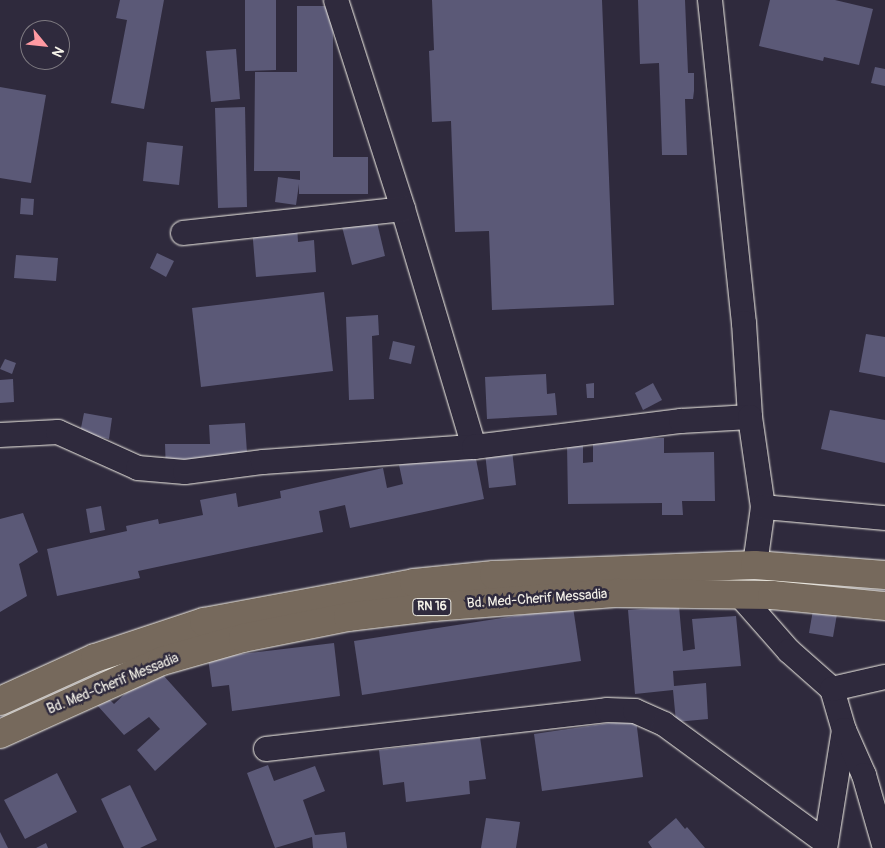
<!DOCTYPE html>
<html>
<head>
<meta charset="utf-8">
<style>
	body { margin:0 }
	#map { position:relative; width:885px; height:848px; overflow:hidden; background:#2f2a3d; font-family:Pangolin,sans-serif }
	div>[style] { position:absolute }
	[style*='--x'] { left:calc(var(--x)*1px); top:calc(var(--y)*1px); width:calc(var(--w)*1px); rotate:calc(var(--a)*1deg) }
	.building>* { inset:0; background:#5b5977 }
	.roads { filter:drop-shadow(0 0 1px #f4f1e8) drop-shadow(0 0 1px #f4f1e8) }
	.minor>* { height:24px; margin:-12px; padding:0 12px; transform-origin:12px; border-radius:12px; background:#2f2a3d }
	.highway>* { height:28px; margin:-14px; padding:0 14px; transform-origin:14px; border-radius:14px; background:#76695c }
	span { translate:-50% -50%; white-space:nowrap; text-align:center; line-height:1.15; -webkit-text-stroke:5px #2f2a3d; paint-order:stroke }
	.shield-label span { padding:1px 4px; background:#2f2a3d; border:1px solid; border-radius:4px; -webkit-text-stroke-width:0 }
	.shield-label { font-size:12px; color:#f4f1e8; font-weight:700 }
	.street-label { font-size:14px; color:#f4f1e8 }
	.north { position:absolute; left:20px; top:20px; width:50px; height:50px; box-sizing:border-box; background:#2f2a3d; border:1px solid #7e7a81; border-radius:50%; rotate:118deg; font-size:14px; font-weight:700; line-height:20px; text-align:center; color:#f4f1e8 }
	.north::after { content:''; display:block; margin:auto; width:18px; height:22px; background:#ff9aa2; clip-path:polygon(50% 0,100% 100%,50% 72%,0 100%) }
</style>
</head>
<body>
<div id="map">
	<div class="building">
		<i style="clip-path:polygon(120px 0,164px 0,144px 109px,111px 103px,127px 20px,116px 18px)"></i>
		<i style="clip-path:polygon(245px 0,276px 0,276px 70px,245px 71px)"></i>
		<i style="clip-path:polygon(432px 0,602px 0,614px 305px,492px 310px,489px 231px,455px 232px,451px 121px,432px 122px,429px 51px,434px 50px)"></i>
		<i style="clip-path:polygon(638px 0,685px 0,688px 73px,694px 73px,694px 91px,693px 99px,685px 99px,687px 155px,662px 155px,659px 63px,640px 64px)"></i>
		<i style="clip-path:polygon(770px 0,835px 0,873px 9px,859px 65px,824px 57px,823px 61px,759px 46px)"></i>
		<i style="clip-path:polygon(297px 6px,333px 6px,333px 157px,368px 157px,368px 194px,299px 194px,299px 184px,296px 205px,275px 202px,278px 177px,300px 180px,300px 171px,254px 171px,255px 72px,297px 72px)"></i>
		<i style="clip-path:polygon(236px 49px,240px 99px,211px 102px,206px 51px)"></i>
		<i style="clip-path:polygon(875px 67px,885px 69px,885px 86px,871px 83px)"></i>
		<i style="clip-path:polygon(0 87px,46px 95px,31px 183px,0 178px)"></i>
		<i style="clip-path:polygon(245px 107px,247px 207px,218px 208px,215px 108px)"></i>
		<i style="clip-path:polygon(147px 142px,183px 146px,179px 185px,143px 181px)"></i>
		<i style="clip-path:polygon(21px 198px,34px 199px,33px 215px,20px 214px)"></i>
		<i style="clip-path:polygon(375px 214px,385px 256px,352px 265px,341px 223px)"></i>
		<i style="clip-path:polygon(297px 224px,298px 242px,314px 240px,316px 272px,256px 277px,252px 228px)"></i>
		<i style="clip-path:polygon(157px 253px,174px 261px,166px 277px,150px 268px)"></i>
		<i style="clip-path:polygon(16px 255px,58px 258px,56px 281px,14px 278px)"></i>
		<i style="clip-path:polygon(324px 292px,333px 371px,201px 387px,192px 308px)"></i>
		<i style="clip-path:polygon(378px 315px,379px 335px,372px 336px,374px 399px,349px 400px,346px 317px)"></i>
		<i style="clip-path:polygon(866px 334px,885px 337px,885px 377px,859px 372px)"></i>
		<i style="clip-path:polygon(393px 341px,415px 346px,411px 364px,389px 359px)"></i>
		<i style="clip-path:polygon(5px 359px,16px 363px,12px 374px,0 369px)"></i>
		<i style="clip-path:polygon(546px 374px,547px 394px,555px 393px,557px 415px,487px 419px,485px 377px)"></i>
		<i style="clip-path:polygon(13px 379px,14px 402px,0 403px,0 380px)"></i>
		<i style="clip-path:polygon(594px 383px,594px 398px,587px 398px,586px 384px)"></i>
		<i style="clip-path:polygon(653px 383px,662px 400px,643px 410px,635px 393px)"></i>
		<i style="clip-path:polygon(830px 410px,885px 420px,885px 463px,821px 449px)"></i>
		<i style="clip-path:polygon(84px 413px,112px 418px,109px 439px,80px 433px)"></i>
		<i style="clip-path:polygon(245px 423px,248px 468px,166px 473px,165px 444px,210px 444px,209px 425px)"></i>
		<i style="clip-path:polygon(664px 438px,664px 453px,714px 452px,715px 501px,682px 501px,683px 515px,662px 515px,662px 503px,568px 504px,567px 444px,583px 444px,583px 463px,593px 462px,593px 439px)"></i>
		<i style="clip-path:polygon(474px 449px,484px 499px,350px 528px,345px 505px,319px 511px,323px 532px,138px 571px,140px 578px,57px 596px,47px 549px,127px 531px,126px 526px,158px 519px,159px 524px,203px 515px,200px 500px,236px 493px,238px 507px,281px 498px,280px 491px,383px 468px,387px 488px,403px 484px,399px 465px)"></i>
		<i style="clip-path:polygon(512px 450px,516px 485px,489px 488px,485px 453px)"></i>
		<i style="clip-path:polygon(101px 506px,105px 530px,90px 533px,86px 509px)"></i>
		<i style="clip-path:polygon(23px 513px,38px 552px,19px 564px,27px 596px,0 612px,0 519px)"></i>
		<i style="clip-path:polygon(679px 606px,683px 651px,695px 649px,692px 619px,736px 616px,741px 666px,673px 671px,674px 686px,706px 683px,708px 719px,676px 722px,673px 690px,635px 694px,628px 610px)"></i>
		<i style="clip-path:polygon(573px 607px,581px 661px,362px 695px,354px 641px)"></i>
		<i style="clip-path:polygon(813px 610px,837px 614px,833px 637px,809px 633px)"></i>
		<i style="clip-path:polygon(334px 643px,340px 696px,232px 711px,229px 685px,212px 687px,208px 658px)"></i>
		<i style="clip-path:polygon(155px 666px,207px 724px,155px 771px,137px 750px,160px 729px,149px 717px,124px 735px,97px 705px,106px 696px,114px 704px)"></i>
		<i style="clip-path:polygon(636px 719px,643px 777px,542px 791px,534px 734px)"></i>
		<i style="clip-path:polygon(480px 737px,486px 779px,469px 781px,470px 794px,406px 802px,404px 782px,383px 785px,379px 750px)"></i>
		<i style="clip-path:polygon(268px 765px,274px 781px,315px 766px,325px 791px,303px 800px,315px 835px,345px 832px,347px 848px,313px 848px,312px 837px,275px 848px,247px 773px)"></i>
		<i style="clip-path:polygon(57px 773px,77px 812px,25px 839px,4px 800px)"></i>
		<i style="clip-path:polygon(130px 785px,157px 840px,140px 848px,124px 848px,101px 799px)"></i>
		<i style="clip-path:polygon(486px 818px,520px 822px,516px 848px,481px 848px)"></i>
		<i style="clip-path:polygon(676px 818px,685px 829px,687px 827px,705px 848px,652px 848px,648px 842px)"></i>
		<i style="clip-path:polygon(0 832px,8px 848px,0 848px)"></i>
		<i style="clip-path:polygon(46px 843px,48px 848px,36px 848px)"></i>
	</div>
	<div class="roads">
		<div class="minor">
			<i style="--x:336;--y:0;--w:219;--a:72.2"></i>
			<i style="--x:403;--y:209;--w:248;--a:73.4"></i>
			<i style="--x:710;--y:0;--w:325;--a:84"></i>
			<i style="--x:744;--y:323;--w:94;--a:86.3"></i>
			<i style="--x:183;--y:233;--w:221;--a:-6.2"></i>
			<i style="--x:0;--y:435;--w:58;--a:-3"></i>
			<i style="--x:58;--y:432;--w:88;--a:24.2"></i>
			<i style="--x:138;--y:468;--w:47;--a:4.9"></i>
			<i style="--x:185;--y:472;--w:79;--a:-7.3"></i>
			<i style="--x:263;--y:462;--w:212;--a:-4.1"></i>
			<i style="--x:474;--y:447;--w:209;--a:-7.2"></i>
			<i style="--x:681;--y:421;--w:69;--a:-3.3"></i>
			<i style="--x:750;--y:417;--w:91;--a:81.8"></i>
			<i style="--x:763;--y:507;--w:59;--a:97.9"></i>
			<i style="--x:763;--y:507;--w:122;--a:5.2"></i>
			<i style="--x:738;--y:593;--w:77;--a:48.7"></i>
			<i style="--x:789;--y:651;--w:57;--a:41.5"></i>
			<i style="--x:832;--y:689;--w:43;--a:73.7"></i>
			<i style="--x:844;--y:730;--w:120;--a:99.1"></i>
			<i style="--x:832;--y:689;--w:54;--a:-12.8"></i>
			<i style="--x:844;--y:730;--w:49;--a:66"></i>
			<i style="--x:864;--y:775;--w:76;--a:74"></i>
			<i style="--x:266;--y:749;--w:343;--a:-6.5"></i>
			<i style="--x:607;--y:710;--w:28;--a:2"></i>
			<i style="--x:635;--y:711;--w:32;--a:24"></i>
			<i style="--x:664;--y:724;--w:200;--a:36.2"></i>
		</div>
		<div class="highway">
			<i style="--x:0;--y:701;--w:104;--a:-24.4"></i>
			<i style="--x:95;--y:658;--w:115;--a:-18.3"></i>
			<i style="--x:204;--y:622;--w:214;--a:-10.5"></i>
			<i style="--x:414;--y:583;--w:80;--a:-5.7"></i>
			<i style="--x:494;--y:575;--w:261;--a:-2.2"></i>
			<i style="--x:755;--y:565;--w:130;--a:4.4"></i>
			<i style="--x:0;--y:734;--w:178;--a:-24.3"></i>
			<i style="--x:162;--y:661;--w:84;--a:-15.9"></i>
			<i style="--x:243;--y:638;--w:107;--a:-11.3"></i>
			<i style="--x:348;--y:617;--w:86;--a:-6.7"></i>
			<i style="--x:433;--y:607;--w:185;--a:-4.4"></i>
			<i style="--x:617;--y:593;--w:155;--a:0.7"></i>
			<i style="--x:772;--y:595;--w:114;--a:5.6"></i>
		</div>
	</div>
	<div class="shield-label">
		<span style="left:432px;top:607px">RN 16</span>
	</div>
	<div class="street-label">
		<span style="left:537px;top:599px;rotate:-4deg">Bd. Med-Cherif Messadia</span>
		<span style="left:113px;top:684px;rotate:-22deg">Bd. Med-Cherif Messadia</span>
	</div>
	<div class="north">N</div>
</div>
</body>
</html>
